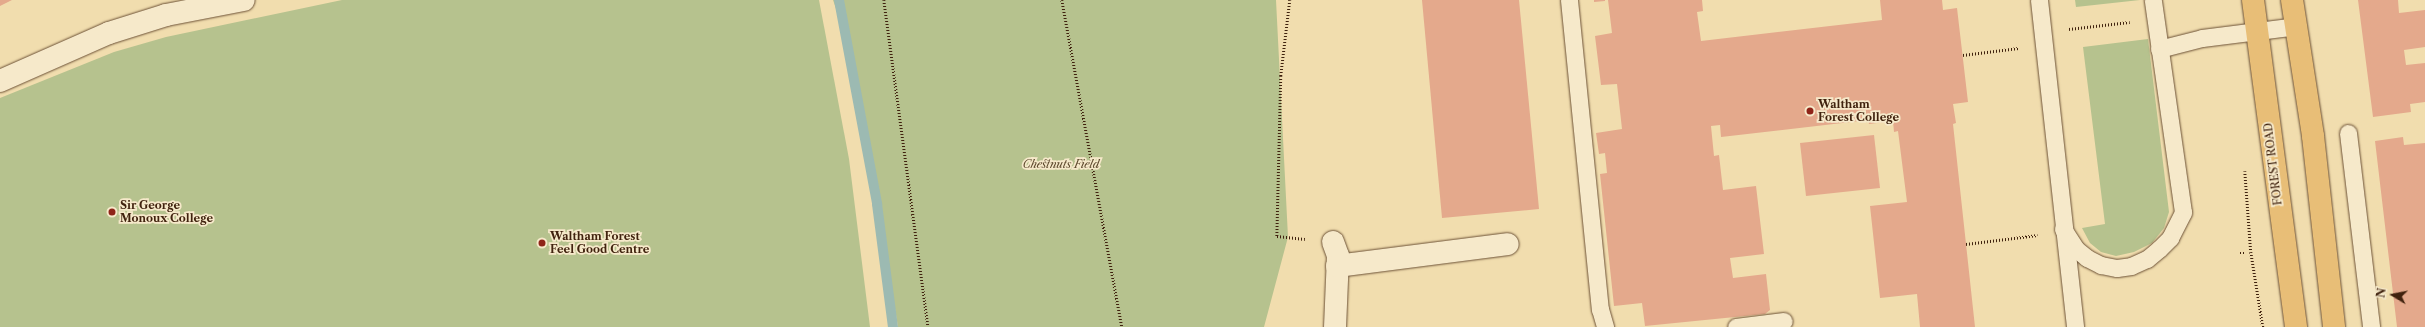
<!DOCTYPE html>
<html>
<head>
<meta charset="utf-8">
<style>
	body { margin:0 }
	#map { position:relative; width:2425px; height:327px; overflow:hidden; background:#f1ddae; font-family:"Libre Caslon Text",serif }
	div>[style] { position:absolute }
	[style*='--x'] { left:calc(var(--x)*1px); top:calc(var(--y)*1px); width:calc(var(--w)*1px); rotate:calc(var(--a)*1deg) }
	.green>* { inset:0; background:#b6c28e }
	.stream>* { height:10px; margin:-5px; padding:0 5px; transform-origin:5px; border-radius:5px; background:#9cbab2 }
	.building>* { inset:0; background:#e4a98c }
	.path>* { height:2.5px; margin-top:-1.25px; transform-origin:0; background:repeating-linear-gradient(90deg,#40220e 0 1px,transparent 0 3px) }
	.roads { filter:drop-shadow(0 0 1px #6c5136) drop-shadow(0 0 1px #6c5136) }
	.lane>* { height:17px; margin:-8.5px; padding:0 8.5px; transform-origin:8.5px; border-radius:8.5px; background:#f6e9ca }
	.street>* { height:22px; margin:-11px; padding:0 11px; transform-origin:11px; border-radius:11px; background:#f6e9ca }
	.primary>* { height:22px; margin:-11px; padding:0 11px; transform-origin:11px; border-radius:11px; background:#e8be77 }
	.dots>* { width:11px; height:11px; translate:-50% -50%; box-sizing:border-box; border:2px solid #f6e9ca; border-radius:50% }
	span { translate:-50% -50%; white-space:nowrap; text-align:center; line-height:1.15; -webkit-text-stroke:3.5px #f6e9ca; paint-order:stroke }
	.poi-label { font-size:11px; color:#40220e; font-weight:700 }
	.left { translate:0 -50%; text-align:left }
	.park-label { font-size:11px; color:#5e4a2e; font-style:italic }
	.street-label { font-size:11px; color:#40220e }
	.north { position:absolute; left:2373px; top:275px; width:40px; height:40px; -webkit-text-stroke:3px #f6e9ca; paint-order:stroke; rotate:280deg; font-size:11px; font-weight:700; line-height:16px; text-align:center; color:#40220e }
	.north::after { content:''; display:block; margin:auto; width:14px; height:18px; background:#40220e; clip-path:polygon(50% 0,100% 100%,50% 72%,0 100%) }
</style>
</head>
<body>
<div id="map">
	<div class="green">
		<i style="clip-path:polygon(342px 0,819px 0,849px 159px,870px 327px,0 327px,0 98px,114px 52px,166px 37px)"></i>
		<i style="clip-path:polygon(833px 0,1276px 0,1288px 237px,1264px 327px,898px 327px,854px 60px)"></i>
		<i style="clip-path:polygon(2075px 0,2140px 0,2076px 7px)"></i>
		<i style="clip-path:polygon(2148px 39px,2169px 212px,2164px 228px,2152px 243px,2134px 252px,2116px 256px,2101px 252px,2090px 243px,2082px 228px,2105px 224px,2083px 47px)"></i>
	</div>
	<div class="stream">
		<i style="--x:839;--y:0;--w:208;--a:79.4"></i>
		<i style="--x:877;--y:204;--w:124;--a:82.6"></i>
	</div>
	<div class="building">
		<i style="clip-path:polygon(0 0,12px 0,0 6px)"></i>
		<i style="clip-path:polygon(1422px 0,1519px 0,1539px 209px,1442px 218px)"></i>
		<i style="clip-path:polygon(1594px 0,1605px 0,1605px 1px,1594px 2px)"></i>
		<i style="clip-path:polygon(1608px 0,1702px 0,1703px 11px,1697px 12px,1701px 41px,1882px 20px,1880px 0,1942px 0,1943px 10px,1957px 8px,1968px 102px,1953px 104px,1956px 123px,1953px 124px,1975px 327px,1920px 327px,1917px 294px,1880px 298px,1870px 206px,1907px 202px,1898px 131px,1894px 132px,1893px 121px,1869px 124px,1868px 120px,1721px 137px,1720px 125px,1711px 126px,1714px 156px,1719px 155px,1723px 190px,1756px 186px,1764px 254px,1730px 258px,1733px 278px,1766px 274px,1770px 310px,1765px 314px,1645px 326px,1642px 303px,1614px 306px,1600px 174px,1607px 173px,1605px 153px,1599px 154px,1596px 133px,1622px 129px,1617px 84px,1601px 85px,1595px 36px,1612px 33px)"></i>
		<i style="clip-path:polygon(2358px 0,2398px 0,2399px 13px,2425px 10px,2425px 47px,2404px 50px,2406px 65px,2425px 63px,2425px 102px,2410px 104px,2411px 112px,2373px 117px)"></i>
		<i style="clip-path:polygon(1874px 135px,1880px 188px,1806px 196px,1800px 143px)"></i>
		<i style="clip-path:polygon(2403px 137px,2404px 145px,2425px 143px,2425px 327px,2397px 327px,2375px 141px)"></i>
	</div>
	<div class="path">
		<i style="--x:884;--y:0;--w:330;--a:82.3"></i>
		<i style="--x:1062;--y:0;--w:332;--a:79.6"></i>
		<i style="--x:1290;--y:0;--w:77;--a:96.8"></i>
		<i style="--x:1281;--y:76;--w:160;--a:91.4"></i>
		<i style="--x:1277;--y:236;--w:28;--a:6"></i>
		<i style="--x:2069;--y:29;--w:61;--a:-6.5"></i>
		<i style="--x:1963;--y:55;--w:56;--a:-7.1"></i>
		<i style="--x:2245;--y:171;--w:81;--a:85.8"></i>
		<i style="--x:2251;--y:252;--w:76;--a:80.9"></i>
		<i style="--x:1966;--y:244;--w:72;--a:-7.2"></i>
		<i style="--x:2240;--y:253;--w:6;--a:0"></i>
	</div>
	<div class="roads">
		<div class="lane">
			<i style="--x:1569;--y:0;--w:311;--a:84.3"></i>
			<i style="--x:1600;--y:309;--w:19;--a:74"></i>
			<i style="--x:2039;--y:0;--w:329;--a:83.7"></i>
			<i style="--x:2159;--y:49;--w:44;--a:-14.3"></i>
			<i style="--x:2202;--y:38;--w:96;--a:-7.2"></i>
			<i style="--x:2348;--y:133;--w:195;--a:83.2"></i>
			<i style="--x:2063;--y:229;--w:24;--a:57"></i>
			<i style="--x:2076;--y:249;--w:14;--a:39"></i>
			<i style="--x:2087;--y:258;--w:16;--a:27"></i>
			<i style="--x:2101;--y:265;--w:16;--a:11"></i>
			<i style="--x:2117;--y:268;--w:14;--a:-8"></i>
			<i style="--x:2131;--y:266;--w:17;--a:-24"></i>
			<i style="--x:2147;--y:259;--w:16;--a:-40"></i>
			<i style="--x:2159;--y:249;--w:16;--a:-45"></i>
			<i style="--x:2170;--y:238;--w:29;--a:-63"></i>
			<i style="--x:2183;--y:212;--w:214;--a:-98.1"></i>
			<i style="--x:1736;--y:327;--w:48;--a:-7.1"></i>
		</div>
		<div class="street">
			<i style="--x:0;--y:81;--w:119;--a:-23.8"></i>
			<i style="--x:109;--y:33;--w:60;--a:-17.5"></i>
			<i style="--x:166;--y:15;--w:79;--a:-10.9"></i>
			<i style="--x:1333;--y:242;--w:15;--a:70"></i>
			<i style="--x:1338;--y:256;--w:71;--a:92.4"></i>
			<i style="--x:1337;--y:266;--w:172;--a:-7.3"></i>
		</div>
		<div class="primary">
			<i style="--x:2253;--y:0;--w:330;--a:82.5"></i>
			<i style="--x:2292;--y:0;--w:138;--a:81.2"></i>
			<i style="--x:2313;--y:136;--w:192;--a:83.7"></i>
		</div>
	</div>
	<div class="dots">
		<i style="left:1810px;top:111px;background:#8f2418"></i>
		<i style="left:112px;top:212px;background:#8f2418"></i>
		<i style="left:542px;top:243px;background:#8f2418"></i>
	</div>
	<div class="poi-label">
		<span class="left" style="left:1818px;top:111px">Waltham<br>Forest College</span>
		<span class="left" style="left:120px;top:212px">Sir George<br>Monoux College</span>
		<span class="left" style="left:550px;top:243px">Waltham Forest<br>Feel Good Centre</span>
	</div>
	<div class="park-label">
		<span style="left:1061px;top:164px">Chestnuts Field</span>
	</div>
	<div class="street-label">
		<span style="left:2273px;top:164px;rotate:-97deg">FOREST ROAD</span>
	</div>
	<div class="north">N</div>
</div>
</body>
</html>
